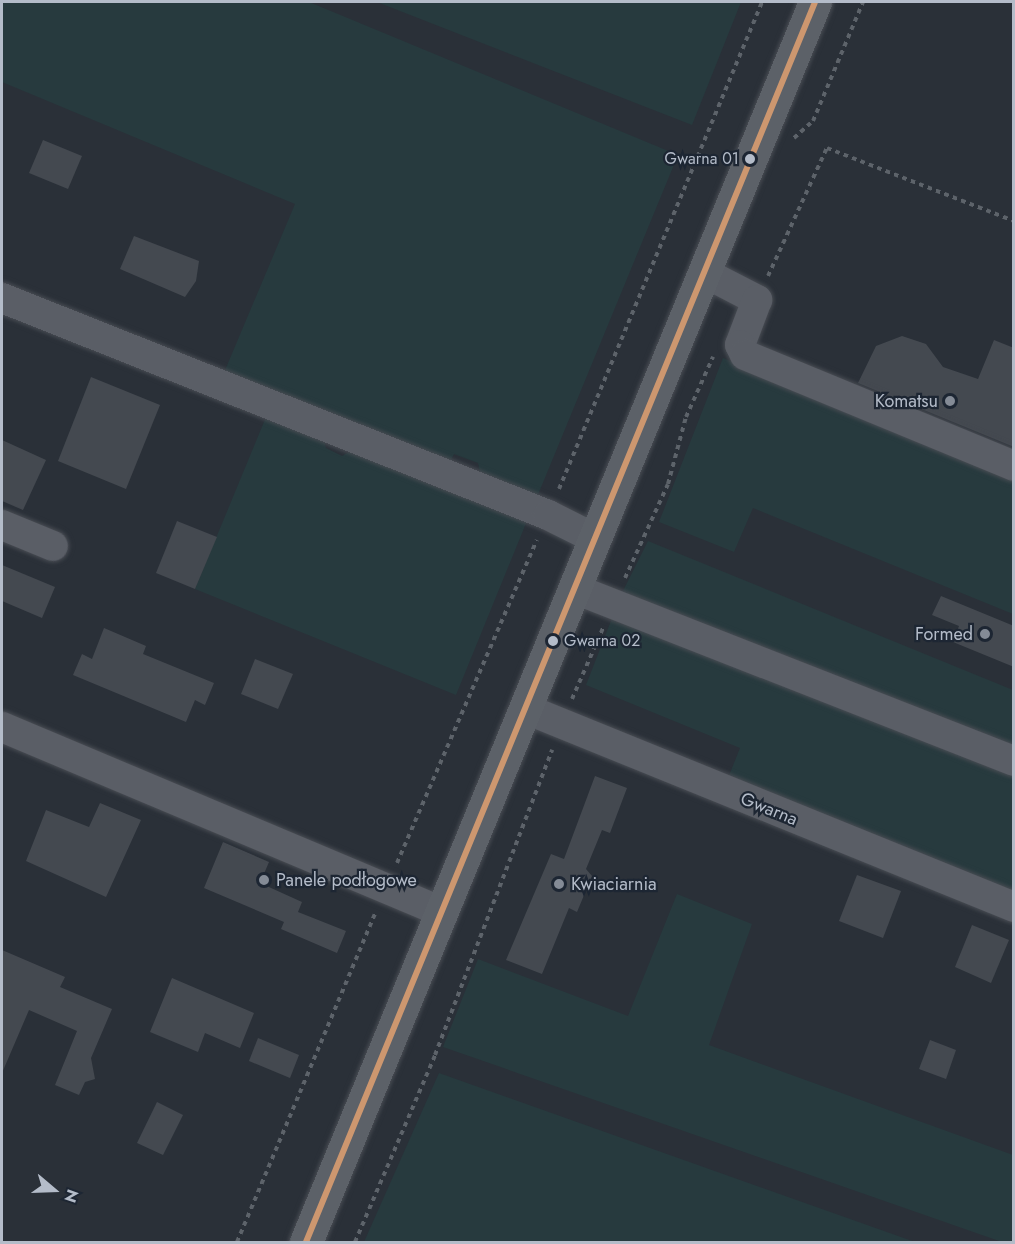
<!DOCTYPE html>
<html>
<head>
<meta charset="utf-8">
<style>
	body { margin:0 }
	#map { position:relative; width:1015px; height:1244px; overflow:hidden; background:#2a3038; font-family:Jost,sans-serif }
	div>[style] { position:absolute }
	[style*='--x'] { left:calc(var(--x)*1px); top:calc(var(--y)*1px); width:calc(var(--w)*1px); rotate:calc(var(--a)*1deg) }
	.green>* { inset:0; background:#273a3e }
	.building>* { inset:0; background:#444950 }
	.path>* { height:4px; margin-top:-2px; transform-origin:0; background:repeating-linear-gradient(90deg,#5d636a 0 4.5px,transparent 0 9px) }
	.roads { filter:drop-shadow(0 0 2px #484c53) drop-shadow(0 0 2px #484c53) }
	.minor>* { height:30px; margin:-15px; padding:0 15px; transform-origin:15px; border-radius:15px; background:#5a5e66 }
	.major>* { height:33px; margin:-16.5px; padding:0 16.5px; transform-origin:16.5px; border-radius:16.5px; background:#5c6168 }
	.bus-1>* { height:6px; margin:-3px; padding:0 3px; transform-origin:3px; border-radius:3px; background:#cd976f }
	.dots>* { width:16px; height:16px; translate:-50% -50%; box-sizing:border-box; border:3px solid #1d2633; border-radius:50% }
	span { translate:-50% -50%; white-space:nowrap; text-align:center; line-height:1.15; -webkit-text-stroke:4.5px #1d2633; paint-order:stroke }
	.bus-label { font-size:16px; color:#b4bcc9 }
	.right { translate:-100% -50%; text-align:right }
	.left { translate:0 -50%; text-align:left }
	.poi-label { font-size:18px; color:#b4bcc9 }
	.street-label { font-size:18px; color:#b4bcc9 }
	.frame { position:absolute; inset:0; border:3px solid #b4bcc9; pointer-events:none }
	.north { position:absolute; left:24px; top:1160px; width:60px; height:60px; -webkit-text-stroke:4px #1d2633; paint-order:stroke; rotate:109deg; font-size:16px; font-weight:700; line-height:24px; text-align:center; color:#b4bcc9 }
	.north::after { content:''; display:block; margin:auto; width:21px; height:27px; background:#b4bcc9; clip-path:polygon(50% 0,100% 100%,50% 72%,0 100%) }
</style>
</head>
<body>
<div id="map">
	<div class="green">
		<i style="clip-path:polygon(2px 2px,309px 2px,678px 155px,535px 502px,481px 479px,478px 463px,454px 454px,448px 466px,223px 375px,295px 204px,2px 82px)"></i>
		<i style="clip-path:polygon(377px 2px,741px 2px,692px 125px)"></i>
		<i style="clip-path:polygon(723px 358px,1013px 478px,1013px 614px,753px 508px,734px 552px,659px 522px)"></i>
		<i style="clip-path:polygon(266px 417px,322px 434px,326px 448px,342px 456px,355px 448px,529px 516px,456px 695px,195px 589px)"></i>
		<i style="clip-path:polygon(648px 541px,1013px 690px,1013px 753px,621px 595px)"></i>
		<i style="clip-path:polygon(614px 613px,1013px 772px,1013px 901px,726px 783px,740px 748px,586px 685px)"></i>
		<i style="clip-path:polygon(677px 894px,752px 924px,709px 1045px,1013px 1155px,1013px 1242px,1002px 1242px,443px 1047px,478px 959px,628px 1016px)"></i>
		<i style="clip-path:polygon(439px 1073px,915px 1242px,364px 1242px)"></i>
	</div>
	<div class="building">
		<i style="clip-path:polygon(43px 140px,82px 156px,68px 189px,29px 173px)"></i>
		<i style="clip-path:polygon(134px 236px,199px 261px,196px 281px,185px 297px,120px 269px)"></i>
		<i style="clip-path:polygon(902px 336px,926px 344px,943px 367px,978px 379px,994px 340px,1014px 348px,1014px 447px,858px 383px,876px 346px)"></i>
		<i style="clip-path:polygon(91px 377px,160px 405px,126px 489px,58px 461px)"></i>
		<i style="clip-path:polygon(2px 440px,46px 460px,23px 510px,2px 501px)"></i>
		<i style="clip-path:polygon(177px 521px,217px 537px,195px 589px,156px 573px)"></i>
		<i style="clip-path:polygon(2px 565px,55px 587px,42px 618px,2px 601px)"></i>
		<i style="clip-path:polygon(941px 596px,1014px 626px,1014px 667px,953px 642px,959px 626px,932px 615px)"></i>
		<i style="clip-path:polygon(104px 628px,146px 646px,143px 654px,214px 683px,205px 705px,195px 700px,186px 722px,73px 675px,82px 654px,92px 659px)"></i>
		<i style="clip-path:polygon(255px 659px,293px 674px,278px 709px,241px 694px)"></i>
		<i style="clip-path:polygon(595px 776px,627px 788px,610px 833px,602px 830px,586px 869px,592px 876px,577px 912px,569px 908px,542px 974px,506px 960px,551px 854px,564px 859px)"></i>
		<i style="clip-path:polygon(100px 803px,141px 820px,106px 897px,26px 861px,46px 810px,89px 827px)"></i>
		<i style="clip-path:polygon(223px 842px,269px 862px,260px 883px,302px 902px,298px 912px,346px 931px,337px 953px,281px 929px,284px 922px,204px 888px)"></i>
		<i style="clip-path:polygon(857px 875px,901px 891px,883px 938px,839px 921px)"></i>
		<i style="clip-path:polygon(972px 925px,1009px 940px,991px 983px,955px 967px)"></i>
		<i style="clip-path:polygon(2px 950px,65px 977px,60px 987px,112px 1009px,91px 1058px,95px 1079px,85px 1082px,79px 1095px,55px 1085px,77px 1031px,29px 1010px,2px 1073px)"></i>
		<i style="clip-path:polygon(172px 978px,254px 1013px,240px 1048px,205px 1033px,198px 1052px,150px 1032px)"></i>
		<i style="clip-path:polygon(258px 1038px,299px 1055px,290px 1078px,249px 1061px)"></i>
		<i style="clip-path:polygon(930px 1040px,956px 1050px,946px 1079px,919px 1069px)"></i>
		<i style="clip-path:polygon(157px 1102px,183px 1115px,163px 1155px,137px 1143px)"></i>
	</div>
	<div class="path">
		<i style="--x:794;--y:138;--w:25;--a:-42"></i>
		<i style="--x:813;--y:121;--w:129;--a:-67.2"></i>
		<i style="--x:768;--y:276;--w:141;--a:-65.3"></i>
		<i style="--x:827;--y:148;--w:201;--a:21.3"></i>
		<i style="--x:559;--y:489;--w:528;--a:-67.37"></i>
		<i style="--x:625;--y:578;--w:103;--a:-65.4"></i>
		<i style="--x:668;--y:484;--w:69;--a:-75"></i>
		<i style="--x:686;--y:417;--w:66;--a:-65.8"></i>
		<i style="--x:572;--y:699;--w:77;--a:-66.4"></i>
		<i style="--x:397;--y:863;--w:352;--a:-66.6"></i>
		<i style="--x:237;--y:1242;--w:356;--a:-67.2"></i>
		<i style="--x:355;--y:1242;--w:203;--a:-66.8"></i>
		<i style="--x:435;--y:1055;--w:327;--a:-69"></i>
	</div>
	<div class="roads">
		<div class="minor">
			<i style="--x:705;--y:273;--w:59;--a:27.4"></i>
			<i style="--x:757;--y:300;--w:48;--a:110.7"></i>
			<i style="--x:740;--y:345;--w:11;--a:63"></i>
			<i style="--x:745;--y:355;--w:291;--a:22.4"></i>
			<i style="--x:2;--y:298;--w:588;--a:21.67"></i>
			<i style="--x:548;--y:515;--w:54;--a:26.6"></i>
			<i style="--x:2;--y:525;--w:55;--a:22.4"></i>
			<i style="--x:575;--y:589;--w:471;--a:21.4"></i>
			<i style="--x:526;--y:709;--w:527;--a:22.08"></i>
			<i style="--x:2;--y:727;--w:477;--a:22.8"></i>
		</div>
		<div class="major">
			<i style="--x:306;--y:1242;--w:1340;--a:-67.68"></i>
		</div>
	</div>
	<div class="bus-1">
		<i style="--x:306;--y:1242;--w:1340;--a:-67.68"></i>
	</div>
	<div class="dots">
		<i style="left:750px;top:159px;background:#b4bcc9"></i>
		<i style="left:950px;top:401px;background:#848b96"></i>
		<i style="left:985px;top:634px;background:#848b96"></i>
		<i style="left:553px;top:641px;background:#b4bcc9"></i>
		<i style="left:264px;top:880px;background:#848b96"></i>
		<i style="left:559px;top:884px;background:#848b96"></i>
	</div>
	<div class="bus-label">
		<span class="right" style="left:739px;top:159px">Gwarna 01</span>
		<span class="left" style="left:564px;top:641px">Gwarna 02</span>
	</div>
	<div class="poi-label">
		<span class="right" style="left:938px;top:401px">Komatsu</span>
		<span class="right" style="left:973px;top:634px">Formed</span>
		<span class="left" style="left:276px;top:880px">Panele podłogowe</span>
		<span class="left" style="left:571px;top:884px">Kwiaciarnia</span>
	</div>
	<div class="street-label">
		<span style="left:769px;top:809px;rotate:22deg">Gwarna</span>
	</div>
	<div class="frame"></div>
	<div class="north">N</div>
</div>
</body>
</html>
